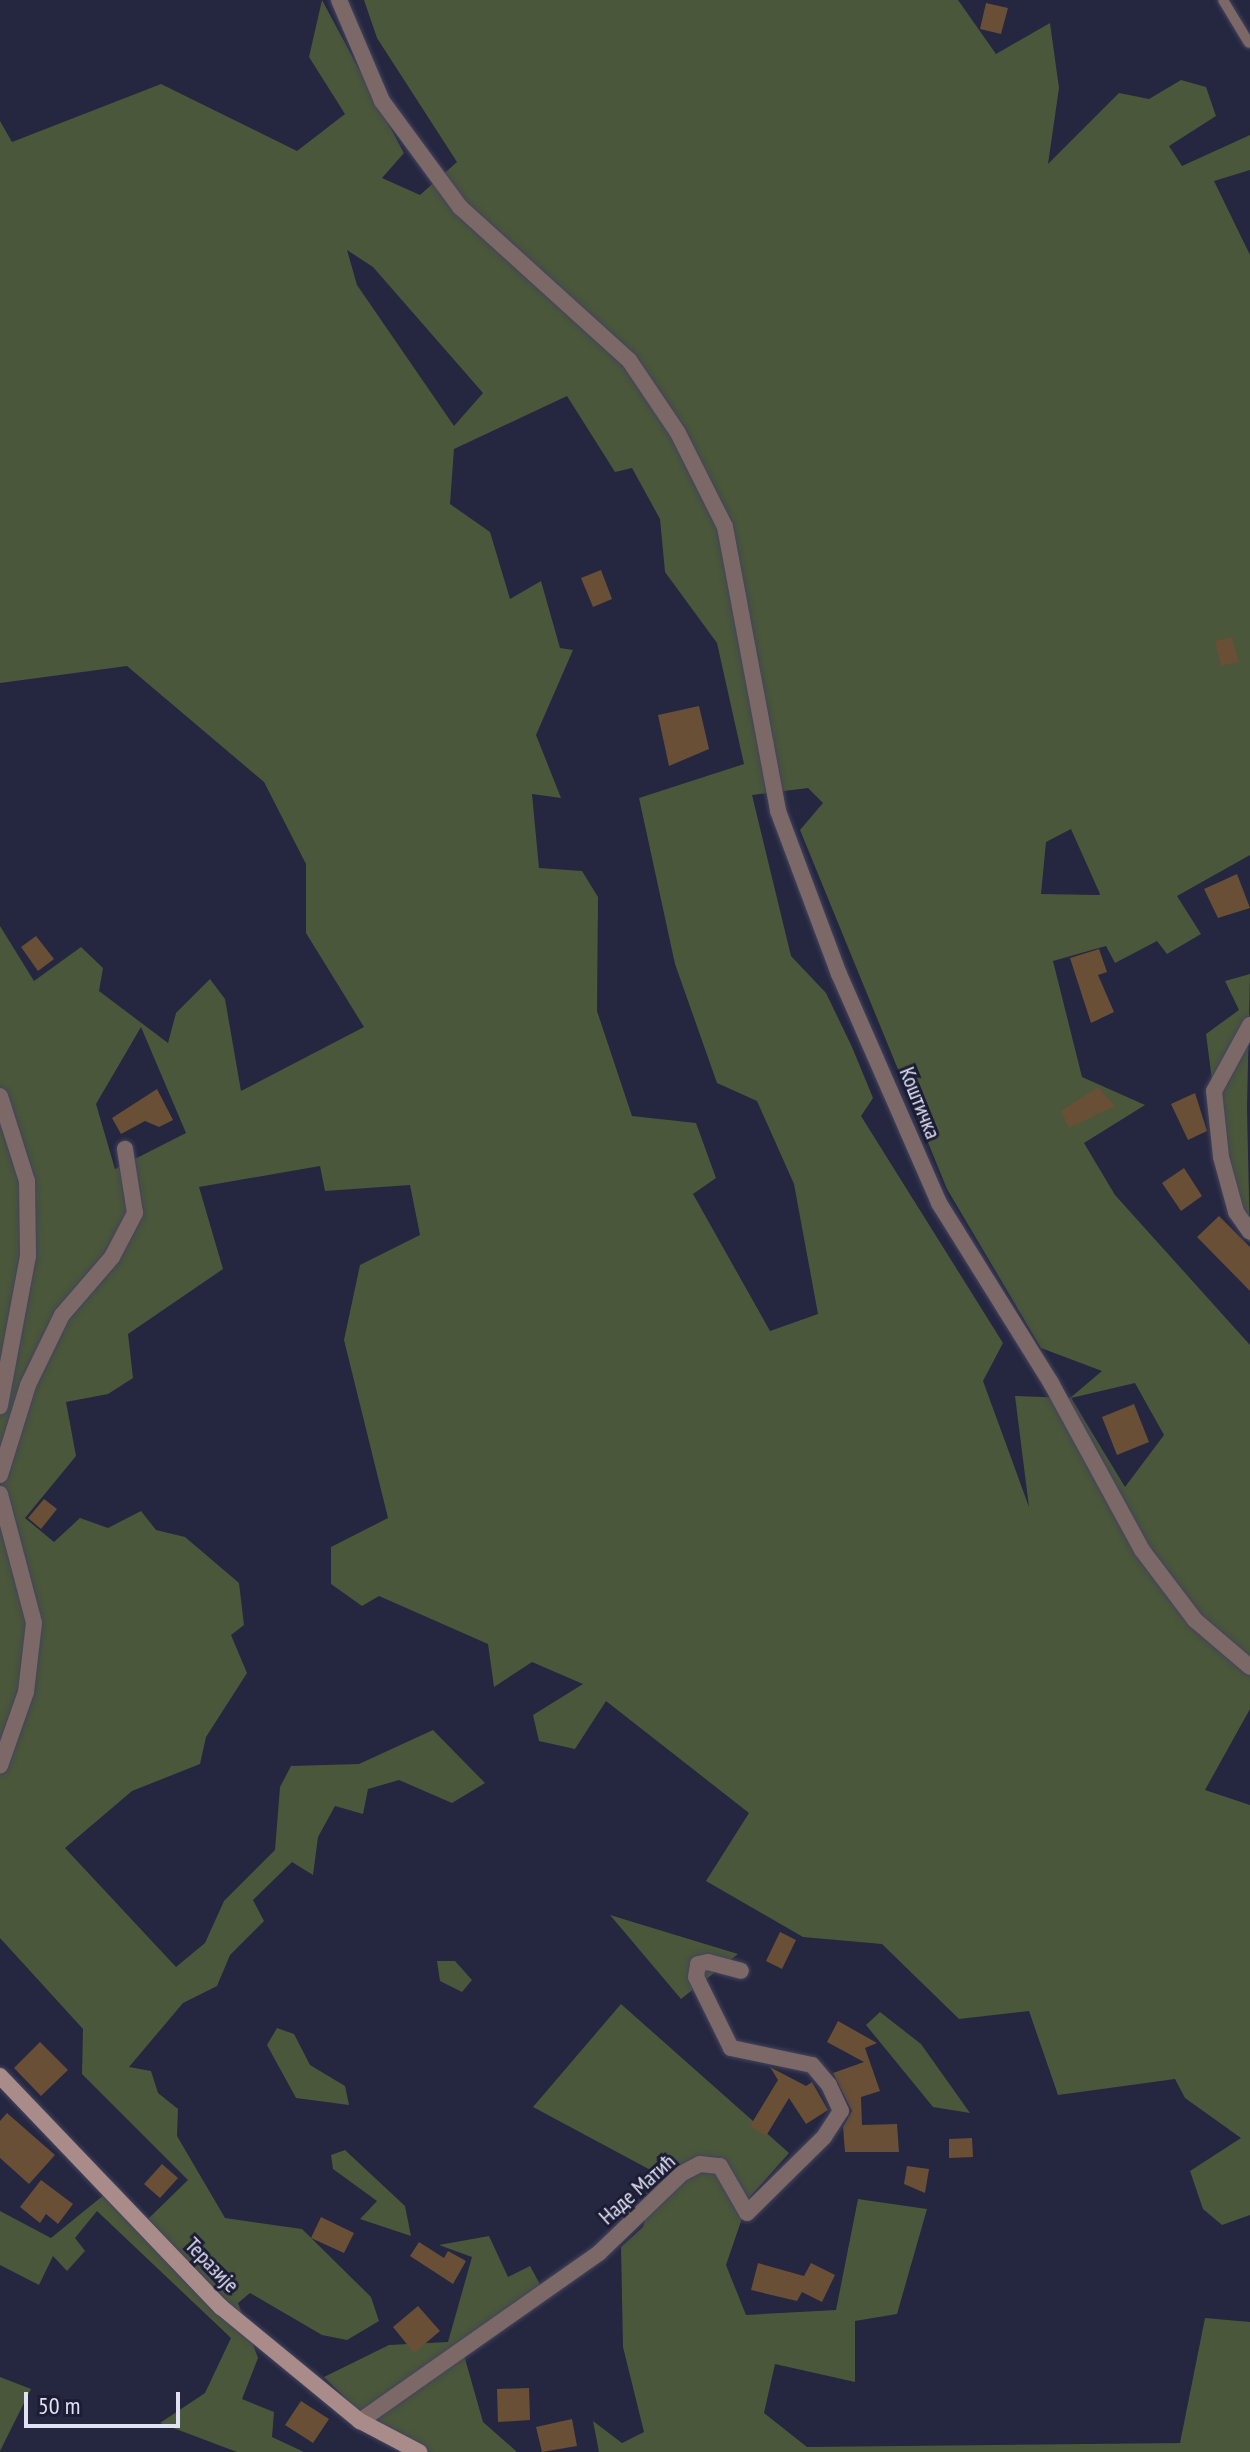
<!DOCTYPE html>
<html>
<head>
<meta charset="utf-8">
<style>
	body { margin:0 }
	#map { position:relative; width:1250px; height:2452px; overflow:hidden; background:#252640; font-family:"PT Sans Narrow",sans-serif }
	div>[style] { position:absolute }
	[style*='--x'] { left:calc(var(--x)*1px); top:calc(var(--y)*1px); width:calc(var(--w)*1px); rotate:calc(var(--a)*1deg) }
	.green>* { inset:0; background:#4a573a }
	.building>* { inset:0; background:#694f36 }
	.roads { filter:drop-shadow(0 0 2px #43445d) drop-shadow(0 0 2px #43445d) }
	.lane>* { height:10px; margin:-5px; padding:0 5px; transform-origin:5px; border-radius:5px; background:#7b6867 }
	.street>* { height:16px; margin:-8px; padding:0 8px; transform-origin:8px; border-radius:8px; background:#7b6867 }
	.secondary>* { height:16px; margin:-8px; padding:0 8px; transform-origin:8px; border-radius:8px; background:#a98c8a }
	span { translate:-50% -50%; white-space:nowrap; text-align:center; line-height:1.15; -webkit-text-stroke:6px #1c1c35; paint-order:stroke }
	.street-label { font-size:22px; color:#e0e1f3 }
	.scale { position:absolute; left:24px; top:2392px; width:156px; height:36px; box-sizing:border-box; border:4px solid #e0e1f3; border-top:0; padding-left:10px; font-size:24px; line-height:28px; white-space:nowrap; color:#e0e1f3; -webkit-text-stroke:6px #1c1c35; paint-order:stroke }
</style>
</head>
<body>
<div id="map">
	<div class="green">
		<i style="clip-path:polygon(evenodd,322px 0,404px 153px,382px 178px,420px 195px,457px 162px,377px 38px,364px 0,958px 0,996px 54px,1050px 23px,1059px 88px,1048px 164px,1119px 93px,1149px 99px,1181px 80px,1206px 87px,1216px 116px,1169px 146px,1182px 166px,1250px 135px,1250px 170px,1214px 181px,1250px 255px,1250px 855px,1177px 896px,1201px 934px,1167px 954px,1157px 941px,1115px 963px,1106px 946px,1053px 961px,1082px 1077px,1145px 1105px,1084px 1143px,1115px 1195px,1250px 1345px,1250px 1709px,1205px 1790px,1250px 1805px,1250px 2215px,1222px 2225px,1203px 2209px,1190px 2171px,1241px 2138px,1185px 2098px,1175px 2079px,1058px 2095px,1029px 2011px,959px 2019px,882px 1944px,803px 1937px,706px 1881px,749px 1813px,606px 1701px,575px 1749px,539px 1741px,533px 1715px,583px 1684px,532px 1662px,494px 1687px,488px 1644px,379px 1596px,362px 1606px,331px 1584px,331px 1547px,388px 1518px,344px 1340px,360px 1265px,420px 1235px,410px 1185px,325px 1191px,320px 1166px,199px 1187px,223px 1269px,128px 1334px,133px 1378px,108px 1394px,66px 1402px,76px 1456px,25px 1518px,54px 1542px,80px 1518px,108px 1528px,141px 1511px,156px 1530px,185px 1537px,239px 1583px,244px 1625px,231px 1635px,247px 1673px,206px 1737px,200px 1764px,132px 1791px,65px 1848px,176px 1967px,205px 1943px,224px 1901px,275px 1850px,280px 1787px,291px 1766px,359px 1764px,433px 1730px,485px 1783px,452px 1803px,399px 1780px,368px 1789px,363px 1814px,335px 1806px,318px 1837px,313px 1875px,292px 1862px,253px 1900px,264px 1921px,230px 1955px,217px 1986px,183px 2003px,129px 2067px,151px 2071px,158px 2093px,178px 2109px,177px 2136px,225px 2218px,302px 2229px,371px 2297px,379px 2321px,347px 2340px,322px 2335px,250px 2293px,238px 2303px,258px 2358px,242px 2399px,274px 2412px,272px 2437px,304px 2452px,237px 2452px,160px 2423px,205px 2393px,231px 2338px,97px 2211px,75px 2238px,85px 2251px,67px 2271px,53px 2256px,39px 2285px,0 2265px,0 2211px,51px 2238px,116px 2185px,148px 2219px,188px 2180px,82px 2074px,83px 2029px,0 1938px,0 926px,34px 981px,81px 947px,103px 968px,99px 991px,168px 1043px,176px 1013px,210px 979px,225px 999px,241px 1091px,364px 1027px,306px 933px,306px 864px,264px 782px,127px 666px,0 683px,0 121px,12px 142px,161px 84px,297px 151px,345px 114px,309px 57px,322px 0,347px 250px,373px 267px,483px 393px,454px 426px,357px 285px,347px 250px,322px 0,567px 396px,615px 472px,632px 468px,660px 519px,665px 572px,717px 643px,744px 764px,639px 798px,675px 964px,717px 1083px,757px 1101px,794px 1184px,818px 1314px,770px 1331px,693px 1194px,716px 1178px,696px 1123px,632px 1116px,597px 1011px,598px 897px,582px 871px,539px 868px,532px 794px,561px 798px,536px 735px,573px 650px,560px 648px,541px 581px,510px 599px,490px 532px,450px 504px,454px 449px,567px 396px,322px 0,808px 788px,823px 803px,800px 830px,947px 1189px,1041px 1348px,1102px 1371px,1070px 1398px,1015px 1396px,1029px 1507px,983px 1381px,1003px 1343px,861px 1116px,873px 1098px,852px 1047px,826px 993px,791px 956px,752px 795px,808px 788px,322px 0,1071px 829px,1100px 894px,1099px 895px,1041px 894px,1046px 842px,1071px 829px,322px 0,141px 1027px,186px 1133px,115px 1169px,96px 1104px,141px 1027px,322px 0,1135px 1383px,1164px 1435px,1125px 1487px,1071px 1398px,1135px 1383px)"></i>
		<i style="clip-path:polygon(1250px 974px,1247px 1108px,1250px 1243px,1229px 1211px,1206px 1034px,1239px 1010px,1225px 981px)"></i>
		<i style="clip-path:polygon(610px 1915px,738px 1954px,681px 1999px)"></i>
		<i style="clip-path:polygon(437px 1961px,455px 1961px,472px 1980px,462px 1992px,440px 1981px)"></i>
		<i style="clip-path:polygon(621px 2004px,789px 2153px,749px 2198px,726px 2265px,746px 2315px,836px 2310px,858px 2199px,927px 2209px,897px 2314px,855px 2321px,855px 2382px,775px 2364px,764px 2413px,807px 2447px,1180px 2443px,1205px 2318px,1250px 2322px,1250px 2452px,599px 2452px,593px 2421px,622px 2443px,644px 2432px,623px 2347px,621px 2247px,643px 2227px,658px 2174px,533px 2107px)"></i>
		<i style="clip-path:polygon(880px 2012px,921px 2044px,970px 2113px,933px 2107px,866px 2025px)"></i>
		<i style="clip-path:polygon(277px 2028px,294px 2034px,310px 2065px,345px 2086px,349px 2105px,296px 2098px,267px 2045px)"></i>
		<i style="clip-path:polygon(345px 2150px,405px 2206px,411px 2236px,360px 2219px,377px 2201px,333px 2169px,331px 2155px)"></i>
		<i style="clip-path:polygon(489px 2236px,508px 2277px,530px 2266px,542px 2288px,462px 2348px,483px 2422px,517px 2452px,400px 2452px,324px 2377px,389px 2345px,448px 2342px,472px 2257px,439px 2245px)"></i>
		<i style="clip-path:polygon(0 2377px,31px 2389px,0 2451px)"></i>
	</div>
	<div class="building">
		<i style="clip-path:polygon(986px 3px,1008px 8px,1001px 34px,980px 29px)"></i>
		<i style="clip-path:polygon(601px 570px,612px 599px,593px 607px,581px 578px)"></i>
		<i style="clip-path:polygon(1232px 637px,1239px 662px,1221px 666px,1215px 641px)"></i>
		<i style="clip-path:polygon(699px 706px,709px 749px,669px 766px,658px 715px)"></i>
		<i style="clip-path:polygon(1237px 874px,1250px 908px,1218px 918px,1204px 889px)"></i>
		<i style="clip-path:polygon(36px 936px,54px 959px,38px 971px,21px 947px)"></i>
		<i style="clip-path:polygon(1099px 949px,1107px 972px,1098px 975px,1114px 1012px,1091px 1023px,1070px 958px)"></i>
		<i style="clip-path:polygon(1098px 1087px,1115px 1106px,1069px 1128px,1061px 1111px)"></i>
		<i style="clip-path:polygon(157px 1089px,173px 1120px,159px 1127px,145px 1121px,121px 1134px,112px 1118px)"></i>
		<i style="clip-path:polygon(1195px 1093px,1207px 1131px,1188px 1140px,1171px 1104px)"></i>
		<i style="clip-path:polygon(1184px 1168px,1202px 1196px,1181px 1211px,1162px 1183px)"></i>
		<i style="clip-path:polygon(1219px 1216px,1250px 1247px,1250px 1291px,1197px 1237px)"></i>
		<i style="clip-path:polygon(1134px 1404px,1149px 1442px,1117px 1455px,1102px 1417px)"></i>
		<i style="clip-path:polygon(44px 1499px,57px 1509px,41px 1529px,28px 1518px)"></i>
		<i style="clip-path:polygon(780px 1932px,796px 1940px,782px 1969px,766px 1961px)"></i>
		<i style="clip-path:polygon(838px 2021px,877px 2043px,865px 2048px,880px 2091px,861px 2097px,862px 2125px,897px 2124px,899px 2152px,845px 2152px,843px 2127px,852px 2111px,833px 2073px,864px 2062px,827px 2042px)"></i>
		<i style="clip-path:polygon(40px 2042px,68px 2070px,41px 2096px,14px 2068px)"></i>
		<i style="clip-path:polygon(770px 2067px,806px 2086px,812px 2082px,828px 2110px,806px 2124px,789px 2098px,766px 2136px,750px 2126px,778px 2080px)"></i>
		<i style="clip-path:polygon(7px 2113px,55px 2155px,29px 2184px,0 2158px,0 2121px)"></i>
		<i style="clip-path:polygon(972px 2138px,973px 2157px,949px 2158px,949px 2139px)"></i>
		<i style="clip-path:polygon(162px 2164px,178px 2178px,160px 2198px,144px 2184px)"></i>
		<i style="clip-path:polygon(907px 2166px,929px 2169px,925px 2193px,904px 2184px)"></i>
		<i style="clip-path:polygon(41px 2180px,73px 2204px,58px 2224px,46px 2214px,40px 2223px,20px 2207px)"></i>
		<i style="clip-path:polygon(321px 2217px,354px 2233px,344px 2253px,311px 2238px)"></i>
		<i style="clip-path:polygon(419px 2242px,444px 2258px,448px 2251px,466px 2261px,453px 2284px,410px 2256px)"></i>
		<i style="clip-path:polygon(758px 2263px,804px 2276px,811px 2263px,835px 2275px,822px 2302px,802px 2292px,797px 2301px,751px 2290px)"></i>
		<i style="clip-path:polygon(418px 2306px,440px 2331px,414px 2353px,393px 2327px)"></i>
		<i style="clip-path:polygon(529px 2388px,530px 2420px,498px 2422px,497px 2389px)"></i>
		<i style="clip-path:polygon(301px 2401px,329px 2419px,313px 2443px,285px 2425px)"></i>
		<i style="clip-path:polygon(572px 2419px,577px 2446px,542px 2452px,536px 2427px)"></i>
	</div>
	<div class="roads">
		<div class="lane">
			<i style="--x:1223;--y:0;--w:50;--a:58.8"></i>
		</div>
		<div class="street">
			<i style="--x:339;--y:0;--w:110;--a:66.9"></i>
			<i style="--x:382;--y:101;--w:132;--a:53.7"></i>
			<i style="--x:460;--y:207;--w:228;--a:42.2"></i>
			<i style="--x:629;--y:360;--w:88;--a:56.1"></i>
			<i style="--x:678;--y:433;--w:105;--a:63.4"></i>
			<i style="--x:725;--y:527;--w:289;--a:79.4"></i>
			<i style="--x:778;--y:811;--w:174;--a:69.5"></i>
			<i style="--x:839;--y:974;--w:250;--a:66.4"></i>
			<i style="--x:939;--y:1203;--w:212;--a:58.1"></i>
			<i style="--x:1051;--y:1383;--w:190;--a:61.4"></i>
			<i style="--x:1142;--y:1550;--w:88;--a:52.9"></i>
			<i style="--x:1195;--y:1620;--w:72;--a:40.5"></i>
			<i style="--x:1250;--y:1025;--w:75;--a:118.6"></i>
			<i style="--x:1214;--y:1091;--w:66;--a:83.9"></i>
			<i style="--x:1221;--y:1157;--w:57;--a:74.7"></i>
			<i style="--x:1236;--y:1212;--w:24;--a:55"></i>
			<i style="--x:0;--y:1096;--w:89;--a:72.4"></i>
			<i style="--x:27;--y:1181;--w:75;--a:89.2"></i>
			<i style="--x:28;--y:1256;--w:153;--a:100.6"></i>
			<i style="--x:0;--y:1475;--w:94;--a:-72.7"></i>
			<i style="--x:28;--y:1385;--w:78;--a:-64.1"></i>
			<i style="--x:62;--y:1315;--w:77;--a:-49.2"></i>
			<i style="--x:112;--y:1257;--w:50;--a:-62.4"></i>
			<i style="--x:135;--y:1213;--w:65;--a:-98.9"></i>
			<i style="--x:0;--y:1494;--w:133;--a:75.2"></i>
			<i style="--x:34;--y:1623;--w:69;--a:96.6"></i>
			<i style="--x:26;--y:1692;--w:78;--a:109.4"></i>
			<i style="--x:360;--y:2421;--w:292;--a:-35.1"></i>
			<i style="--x:599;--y:2253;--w:114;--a:-43.9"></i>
			<i style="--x:681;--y:2174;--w:21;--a:-28"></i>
			<i style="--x:700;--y:2164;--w:20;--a:6"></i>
			<i style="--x:720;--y:2166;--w:54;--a:60.1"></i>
			<i style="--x:747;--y:2213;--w:108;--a:-44.6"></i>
			<i style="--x:824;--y:2137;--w:31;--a:-57"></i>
			<i style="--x:841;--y:2111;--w:29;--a:-115"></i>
			<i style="--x:829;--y:2085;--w:26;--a:-130"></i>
			<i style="--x:812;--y:2065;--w:83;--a:-168.1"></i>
			<i style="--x:731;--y:2048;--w:79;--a:-116.2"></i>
			<i style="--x:696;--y:1977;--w:13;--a:-81"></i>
			<i style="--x:698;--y:1964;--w:10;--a:-11"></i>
			<i style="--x:708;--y:1962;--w:34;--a:15"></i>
		</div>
		<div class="secondary">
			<i style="--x:0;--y:2076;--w:320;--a:46.3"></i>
			<i style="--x:221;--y:2307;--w:180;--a:39.4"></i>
			<i style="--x:360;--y:2421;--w:67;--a:27.7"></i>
		</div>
	</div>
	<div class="street-label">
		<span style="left:920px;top:1103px;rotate:68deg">Коштичка</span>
		<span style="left:637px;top:2189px;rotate:-42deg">Наде Матић</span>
		<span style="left:212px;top:2265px;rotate:46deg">Теразије</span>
	</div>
	<div class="scale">50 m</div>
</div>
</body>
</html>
